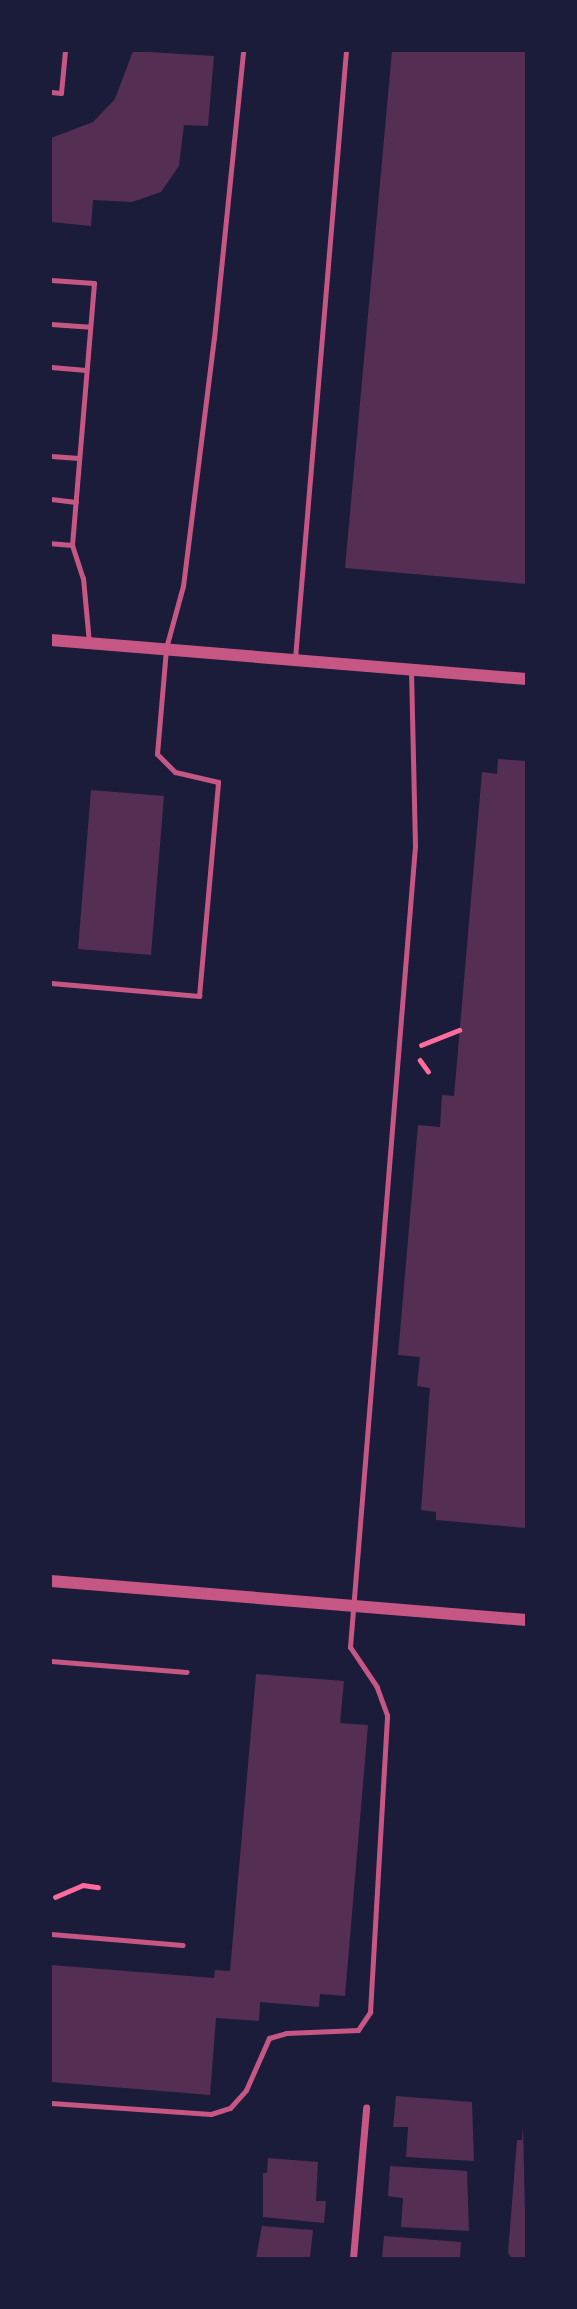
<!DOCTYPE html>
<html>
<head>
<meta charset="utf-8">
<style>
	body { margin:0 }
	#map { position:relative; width:577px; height:2309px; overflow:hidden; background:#1b1b3a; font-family:Arial,sans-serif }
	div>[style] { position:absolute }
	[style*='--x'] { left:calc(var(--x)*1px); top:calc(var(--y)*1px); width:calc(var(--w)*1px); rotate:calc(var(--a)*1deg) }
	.building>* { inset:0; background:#542f53 }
	.path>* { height:4.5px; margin:-2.25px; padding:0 2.25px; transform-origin:2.25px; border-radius:2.25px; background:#ff6b9d }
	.service>* { height:5px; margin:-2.5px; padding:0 2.5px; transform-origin:2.5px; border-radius:2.5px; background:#c65784 }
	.minor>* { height:7px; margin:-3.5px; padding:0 3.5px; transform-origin:3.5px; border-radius:3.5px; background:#c65784 }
	.tertiary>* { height:12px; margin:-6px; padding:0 6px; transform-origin:6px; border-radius:6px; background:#c65784 }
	span { translate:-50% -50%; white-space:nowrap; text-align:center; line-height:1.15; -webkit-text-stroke:7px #1b1b3a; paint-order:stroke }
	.frame { position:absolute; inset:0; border:52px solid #1b1b3a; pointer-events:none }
</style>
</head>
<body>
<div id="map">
	<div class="building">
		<i style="clip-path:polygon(133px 51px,214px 56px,208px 126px,184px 125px,179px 166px,161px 192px,132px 202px,93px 200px,91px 226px,51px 222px,51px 138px,93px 122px,115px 99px)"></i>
		<i style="clip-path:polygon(392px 51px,526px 51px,526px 584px,345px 568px)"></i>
		<i style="clip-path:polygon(498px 759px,526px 761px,526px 1528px,436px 1520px,436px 1512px,421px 1510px,430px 1388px,417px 1386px,420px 1357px,398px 1355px,418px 1125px,440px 1127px,442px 1095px,454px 1096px,482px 772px,497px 774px)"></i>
		<i style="clip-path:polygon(91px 790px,164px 796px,151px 955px,78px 949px)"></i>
		<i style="clip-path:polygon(256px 1674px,344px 1681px,340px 1723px,368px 1725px,345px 1996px,320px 1994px,319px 2007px,260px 2002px,259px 2021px,216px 2018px,210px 2095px,51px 2082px,51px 1965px,214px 1978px,215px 1970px,230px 1971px)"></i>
		<i style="clip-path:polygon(396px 2096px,472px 2102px,474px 2161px,406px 2157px,408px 2127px,393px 2127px)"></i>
		<i style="clip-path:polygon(523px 2124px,526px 2258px,512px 2258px,508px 2253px,517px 2140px,522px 2140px)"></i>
		<i style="clip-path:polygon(268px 2158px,318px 2162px,316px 2201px,326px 2201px,324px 2223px,263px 2217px,263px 2173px,267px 2173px)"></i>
		<i style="clip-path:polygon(390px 2166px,467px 2171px,469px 2231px,401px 2227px,403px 2198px,388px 2196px)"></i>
		<i style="clip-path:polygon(262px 2226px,313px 2230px,310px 2258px,256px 2258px)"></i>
		<i style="clip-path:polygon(384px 2236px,461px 2242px,460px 2258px,382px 2258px)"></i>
	</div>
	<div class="path">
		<i style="--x:421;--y:1045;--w:41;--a:-21.5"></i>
		<i style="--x:420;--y:1060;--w:14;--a:54"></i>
		<i style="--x:55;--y:1897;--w:30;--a:-23"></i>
		<i style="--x:83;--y:1885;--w:15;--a:8"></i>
	</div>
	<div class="service">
		<i style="--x:51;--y:92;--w:10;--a:6"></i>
		<i style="--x:61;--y:93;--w:42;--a:-84.6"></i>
		<i style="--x:51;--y:280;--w:43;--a:4"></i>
		<i style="--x:94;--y:283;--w:263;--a:94.8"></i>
		<i style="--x:72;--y:545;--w:21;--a:-175"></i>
		<i style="--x:51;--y:324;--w:39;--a:4"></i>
		<i style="--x:51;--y:367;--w:35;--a:5"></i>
		<i style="--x:51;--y:456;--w:28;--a:4"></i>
		<i style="--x:51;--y:499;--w:25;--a:7"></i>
		<i style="--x:72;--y:545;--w:35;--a:72"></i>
		<i style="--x:83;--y:578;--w:65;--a:84.7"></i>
		<i style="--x:295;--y:658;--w:609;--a:-85.2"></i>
		<i style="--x:51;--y:983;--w:149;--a:5"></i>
		<i style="--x:199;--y:996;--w:215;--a:-84.9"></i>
		<i style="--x:218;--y:782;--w:44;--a:-166.9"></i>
		<i style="--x:175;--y:772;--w:25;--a:-135"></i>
		<i style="--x:157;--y:754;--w:106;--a:-85.1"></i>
		<i style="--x:166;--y:648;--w:64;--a:-74.7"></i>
		<i style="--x:183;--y:586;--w:250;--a:-82.9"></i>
		<i style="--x:214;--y:338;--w:288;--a:-84.2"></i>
		<i style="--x:51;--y:1661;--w:136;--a:4.6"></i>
		<i style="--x:51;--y:1934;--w:132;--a:4.8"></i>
		<i style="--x:51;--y:2103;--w:160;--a:3.9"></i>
		<i style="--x:211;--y:2114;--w:20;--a:-18"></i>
		<i style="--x:230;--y:2108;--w:24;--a:-48"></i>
		<i style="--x:246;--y:2090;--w:57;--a:-66.1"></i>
		<i style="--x:269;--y:2038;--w:18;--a:-16"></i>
		<i style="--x:286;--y:2033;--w:72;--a:-2.4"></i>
		<i style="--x:358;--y:2030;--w:22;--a:-56"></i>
		<i style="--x:370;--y:2012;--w:297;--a:-86.7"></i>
		<i style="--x:387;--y:1715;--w:30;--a:-110"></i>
		<i style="--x:377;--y:1687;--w:48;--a:-124"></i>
		<i style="--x:350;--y:1647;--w:804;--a:-85.36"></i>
		<i style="--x:415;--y:846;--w:176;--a:-91.3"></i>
	</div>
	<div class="minor">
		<i style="--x:353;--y:2258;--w:151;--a:-85"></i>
	</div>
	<div class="tertiary">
		<i style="--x:51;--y:640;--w:477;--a:4.7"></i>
		<i style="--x:51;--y:1581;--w:477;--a:4.7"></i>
	</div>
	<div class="frame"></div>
</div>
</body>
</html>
